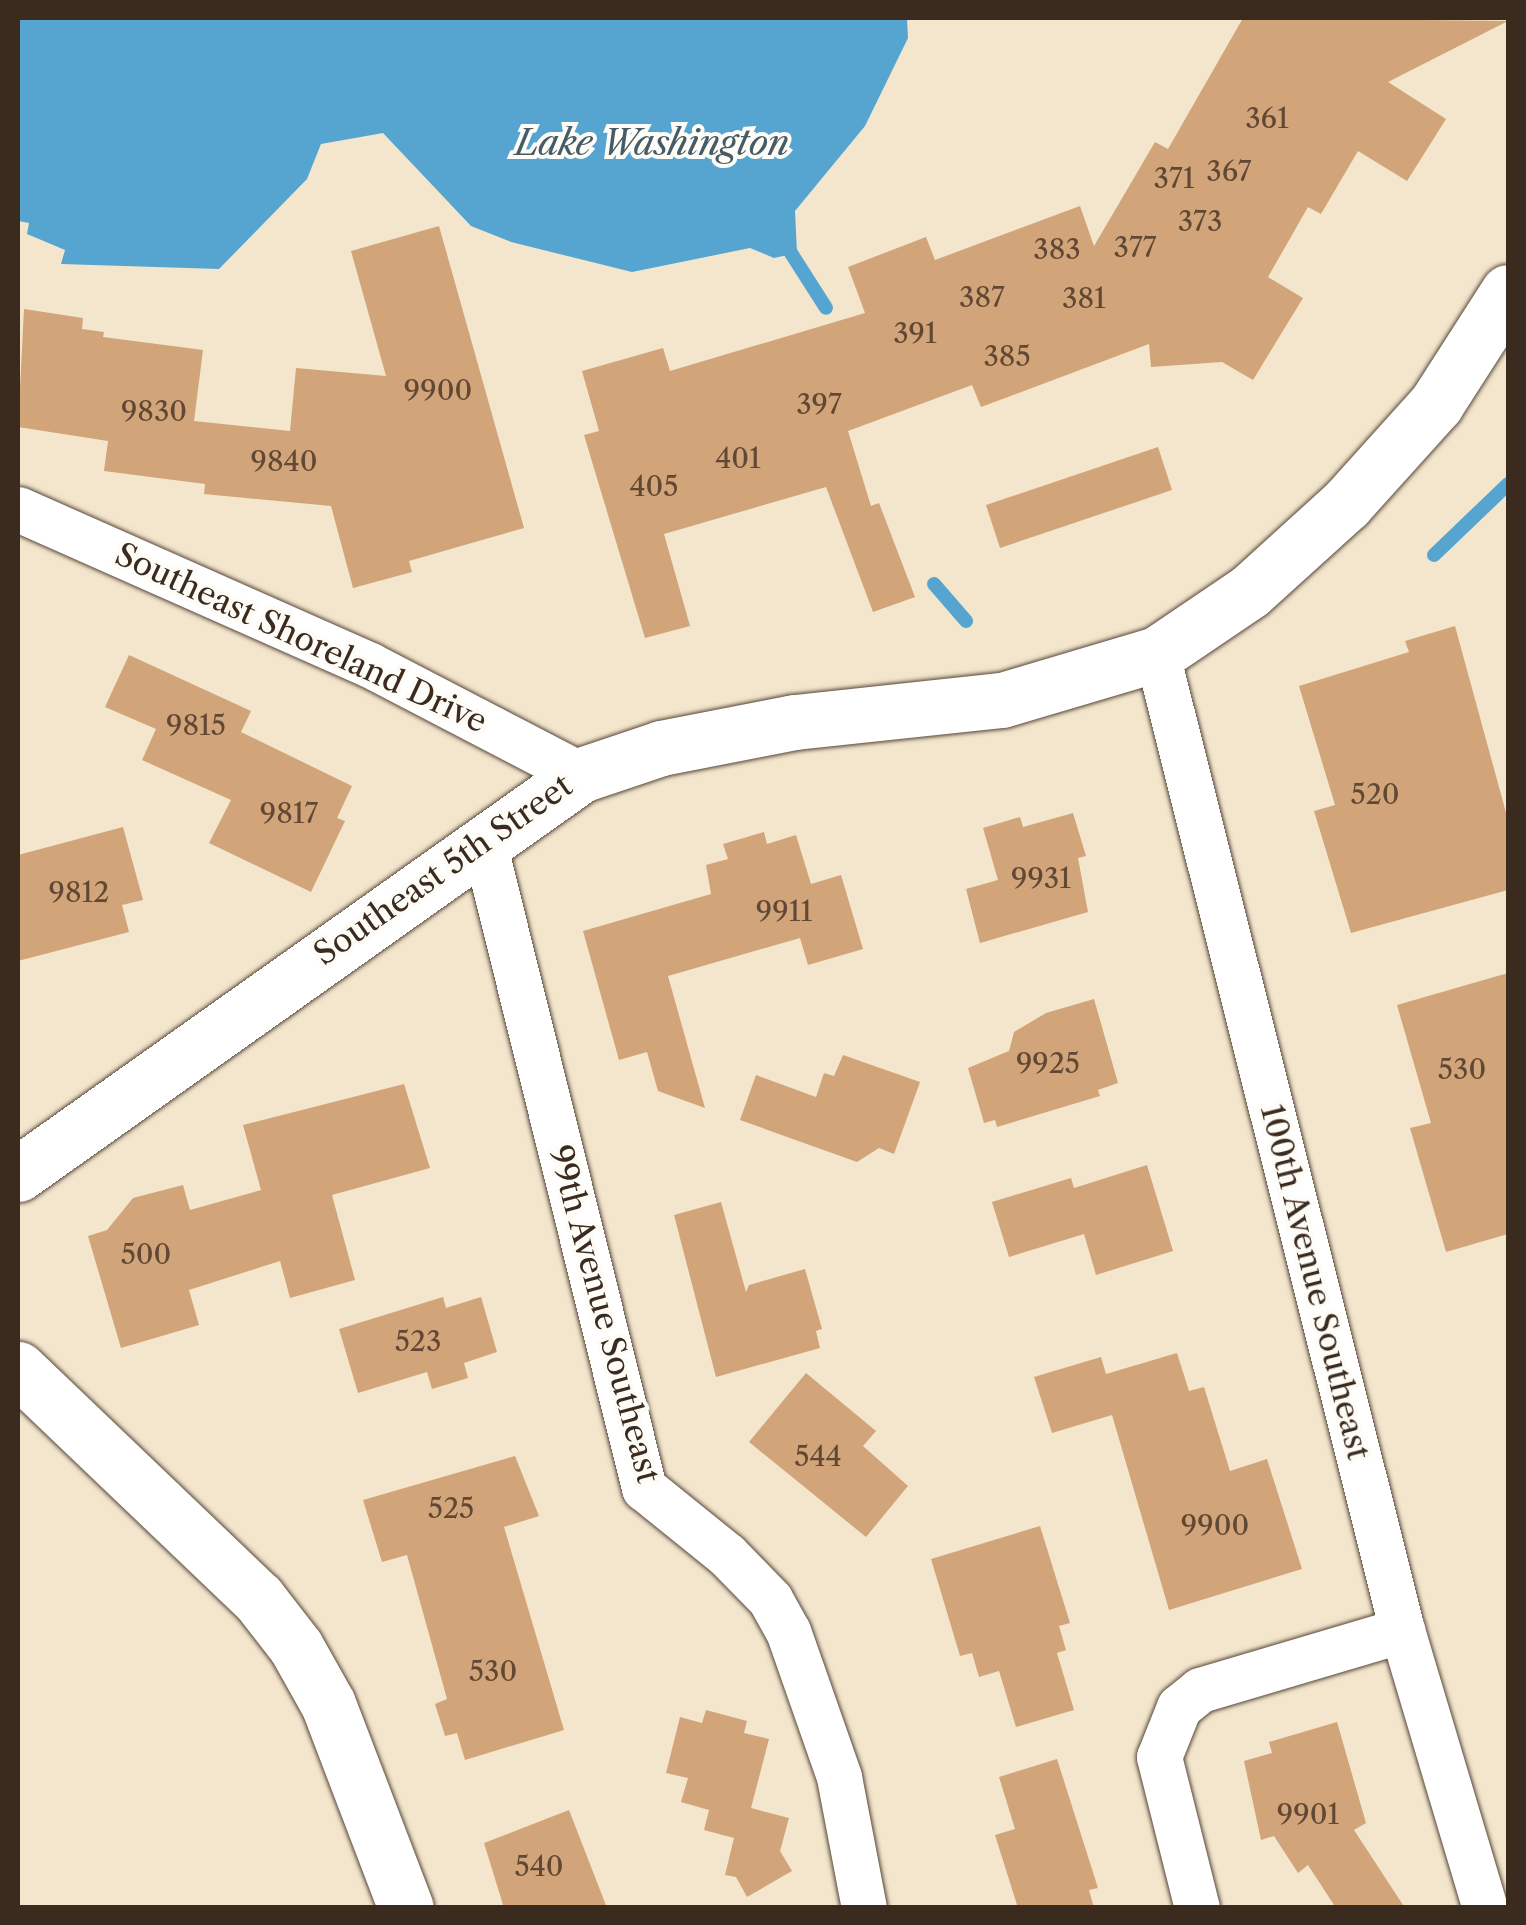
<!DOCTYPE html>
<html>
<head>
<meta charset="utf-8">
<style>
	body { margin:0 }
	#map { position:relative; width:1526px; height:1925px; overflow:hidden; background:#f3e6cd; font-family:"Libre Caslon Text",serif }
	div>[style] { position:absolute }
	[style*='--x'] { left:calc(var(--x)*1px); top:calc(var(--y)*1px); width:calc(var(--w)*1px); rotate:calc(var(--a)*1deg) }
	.water>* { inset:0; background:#56a5d0 }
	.stream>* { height:14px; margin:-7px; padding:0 7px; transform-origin:7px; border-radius:7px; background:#56a5d0 }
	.building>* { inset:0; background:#d2a479 }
	.roads { filter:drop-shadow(0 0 2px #574638) drop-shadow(0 0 2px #574638) }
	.street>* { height:45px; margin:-22.5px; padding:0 22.5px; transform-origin:22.5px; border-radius:22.5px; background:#fff }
	.secondary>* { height:55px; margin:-27.5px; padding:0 27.5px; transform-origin:27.5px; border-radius:27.5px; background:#fff }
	span { translate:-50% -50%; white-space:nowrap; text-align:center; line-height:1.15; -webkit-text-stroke:8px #fdfcf7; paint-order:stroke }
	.number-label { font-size:28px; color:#614835 }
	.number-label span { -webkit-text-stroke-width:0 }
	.street-label { font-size:32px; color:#3b2a1e }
	.water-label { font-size:35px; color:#465b65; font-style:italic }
	.frame { position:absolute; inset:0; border:20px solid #3b2a1e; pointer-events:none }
</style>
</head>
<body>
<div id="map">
	<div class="water">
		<i style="clip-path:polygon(18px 18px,907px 18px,908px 38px,865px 126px,795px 211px,797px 253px,774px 258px,750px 248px,632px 272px,511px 242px,471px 226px,383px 133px,321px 144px,307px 179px,219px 269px,61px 264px,65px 250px,27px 234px,29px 223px,18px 221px)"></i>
	</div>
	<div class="stream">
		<i style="--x:784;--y:242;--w:78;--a:57.5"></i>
		<i style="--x:1434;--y:555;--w:103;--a:-43.8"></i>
		<i style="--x:934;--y:584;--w:49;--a:49.1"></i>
	</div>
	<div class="building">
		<i style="clip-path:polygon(1243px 18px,1508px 21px,1388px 82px,1446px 119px,1407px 181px,1358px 151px,1321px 214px,1308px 207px,1268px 277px,1303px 298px,1253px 380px,1222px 362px,1151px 367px,1149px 344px,981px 407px,972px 385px,848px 431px,871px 506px,879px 503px,915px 597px,873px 612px,826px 487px,664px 534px,690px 626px,645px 638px,584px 435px,599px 431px,582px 371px,663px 348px,670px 371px,865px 313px,848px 267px,926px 237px,935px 260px,1080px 206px,1094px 246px,1155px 142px,1168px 149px)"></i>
		<i style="clip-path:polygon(439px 226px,524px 528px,409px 561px,412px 572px,353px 588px,331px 506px,204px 494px,205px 484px,104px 471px,108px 441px,18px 427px,24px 309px,83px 318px,82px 329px,104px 332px,103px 337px,203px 350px,194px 421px,290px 431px,296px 368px,386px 376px,351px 251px)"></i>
		<i style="clip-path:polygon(1158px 447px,1172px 490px,1000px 548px,986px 505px)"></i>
		<i style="clip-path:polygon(1455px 626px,1508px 820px,1508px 890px,1351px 933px,1314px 811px,1335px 805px,1299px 686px,1409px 652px,1405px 641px)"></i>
		<i style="clip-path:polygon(129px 655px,251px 711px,241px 732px,352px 786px,337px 818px,345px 821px,311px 892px,209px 843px,231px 800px,142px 760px,156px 729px,105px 707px)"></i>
		<i style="clip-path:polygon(1073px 813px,1086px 856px,1078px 858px,1088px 912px,980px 943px,966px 889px,998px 880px,983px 828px,1020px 817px,1023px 827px)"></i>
		<i style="clip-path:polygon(123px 827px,143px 900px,122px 905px,129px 932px,18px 961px,18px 855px)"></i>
		<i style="clip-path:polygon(764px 832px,767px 844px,796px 835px,811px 884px,841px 875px,863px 949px,808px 965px,800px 938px,668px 976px,705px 1108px,658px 1091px,647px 1052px,619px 1060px,583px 931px,711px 894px,706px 865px,728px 859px,723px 844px)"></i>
		<i style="clip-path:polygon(1508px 973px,1508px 1234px,1446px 1252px,1410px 1128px,1431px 1123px,1397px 1005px)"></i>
		<i style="clip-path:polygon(1094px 999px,1118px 1083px,1098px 1090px,1100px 1096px,997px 1127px,995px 1120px,984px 1123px,968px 1068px,1009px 1051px,1014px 1032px,1046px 1013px)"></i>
		<i style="clip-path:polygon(843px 1055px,920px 1082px,894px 1154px,879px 1148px,857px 1162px,740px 1120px,756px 1075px,816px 1097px,824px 1073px,834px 1076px)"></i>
		<i style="clip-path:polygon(404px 1084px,430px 1168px,332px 1195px,355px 1280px,290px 1298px,280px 1261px,189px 1290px,199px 1325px,121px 1348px,88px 1236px,107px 1230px,133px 1198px,183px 1185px,190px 1210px,261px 1190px,243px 1125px)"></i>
		<i style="clip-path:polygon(1147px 1165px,1173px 1251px,1096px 1275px,1084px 1234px,1009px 1257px,992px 1202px,1071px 1178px,1074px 1188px)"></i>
		<i style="clip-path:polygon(721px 1202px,746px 1292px,749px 1285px,805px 1269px,822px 1329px,816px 1331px,820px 1348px,716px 1377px,674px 1215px)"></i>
		<i style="clip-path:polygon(443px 1297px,446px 1308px,481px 1297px,497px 1352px,464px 1363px,468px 1378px,432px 1389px,427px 1372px,358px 1393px,339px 1329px)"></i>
		<i style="clip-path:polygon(1177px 1353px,1189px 1391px,1204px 1387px,1230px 1471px,1267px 1459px,1302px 1569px,1169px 1610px,1112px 1415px,1052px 1433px,1034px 1377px,1101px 1357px,1106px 1374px)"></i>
		<i style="clip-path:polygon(806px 1373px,876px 1431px,863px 1446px,908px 1486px,866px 1537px,749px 1442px)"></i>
		<i style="clip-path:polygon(515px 1456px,539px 1516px,504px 1527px,564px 1730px,465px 1760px,457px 1733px,445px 1736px,435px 1704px,447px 1699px,407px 1555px,382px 1562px,363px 1500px)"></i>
		<i style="clip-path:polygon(1040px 1526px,1070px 1623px,1059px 1626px,1066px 1650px,1057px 1653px,1074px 1710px,1016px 1727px,999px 1671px,979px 1677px,972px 1653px,960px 1656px,931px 1559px)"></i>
		<i style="clip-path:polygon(706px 1710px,747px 1721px,744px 1733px,769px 1739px,751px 1808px,789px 1818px,780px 1851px,792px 1871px,747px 1897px,736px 1877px,725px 1875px,734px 1838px,704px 1830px,709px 1810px,681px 1802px,688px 1778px,666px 1773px,680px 1717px,702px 1723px)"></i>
		<i style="clip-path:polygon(1337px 1722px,1366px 1823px,1354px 1830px,1405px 1908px,1336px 1908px,1308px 1865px,1298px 1873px,1274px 1836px,1261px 1840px,1244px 1761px,1272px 1753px,1269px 1742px)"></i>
		<i style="clip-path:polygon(1057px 1759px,1098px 1888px,1089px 1890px,1094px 1908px,1018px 1908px,995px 1835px,1015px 1829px,999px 1777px)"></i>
		<i style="clip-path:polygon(569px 1810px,607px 1908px,504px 1908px,484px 1843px)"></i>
	</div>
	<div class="roads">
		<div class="street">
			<i style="--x:18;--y:509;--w:385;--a:23.9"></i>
			<i style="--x:370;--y:665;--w:238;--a:27.5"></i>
			<i style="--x:1157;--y:654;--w:1006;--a:75.91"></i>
			<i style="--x:1402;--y:1630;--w:290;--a:73.4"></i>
			<i style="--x:483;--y:839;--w:669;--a:76.07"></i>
			<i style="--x:644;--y:1488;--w:107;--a:38.9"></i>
			<i style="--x:727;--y:1555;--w:62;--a:45.7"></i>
			<i style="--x:770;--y:1599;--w:37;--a:61"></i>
			<i style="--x:788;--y:1631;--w:155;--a:70.7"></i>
			<i style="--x:839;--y:1777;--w:133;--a:79.2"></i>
			<i style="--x:1197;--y:1908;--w:156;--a:-104.1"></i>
			<i style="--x:1159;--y:1757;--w:54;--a:-68.2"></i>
			<i style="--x:1179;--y:1707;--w:27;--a:-39"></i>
			<i style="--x:1200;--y:1690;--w:211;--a:-16.5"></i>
		</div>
		<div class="secondary">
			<i style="--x:18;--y:1174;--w:690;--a:-35.33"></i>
			<i style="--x:581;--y:775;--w:84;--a:-18.6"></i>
			<i style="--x:661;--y:748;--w:136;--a:-11"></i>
			<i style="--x:795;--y:722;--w:208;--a:-6.1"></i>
			<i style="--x:1002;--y:700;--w:162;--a:-16.5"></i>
			<i style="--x:1157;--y:654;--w:112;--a:-34.1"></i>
			<i style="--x:1250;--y:591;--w:130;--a:-42.2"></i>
			<i style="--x:1346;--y:504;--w:135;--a:-48"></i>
			<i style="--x:1436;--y:404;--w:133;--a:-57.3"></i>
			<i style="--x:18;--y:1369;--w:332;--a:43.7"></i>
			<i style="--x:258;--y:1598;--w:62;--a:52.2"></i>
			<i style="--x:296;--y:1647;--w:65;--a:60.7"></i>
			<i style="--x:328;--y:1704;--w:218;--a:69.1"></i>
		</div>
	</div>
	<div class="number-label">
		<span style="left:1267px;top:118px">361</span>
		<span style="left:1229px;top:171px">367</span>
		<span style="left:1174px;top:178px">371</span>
		<span style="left:1200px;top:221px">373</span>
		<span style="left:1135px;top:247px">377</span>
		<span style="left:1057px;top:249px">383</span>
		<span style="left:982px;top:297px">387</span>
		<span style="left:1084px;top:298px">381</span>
		<span style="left:915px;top:333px">391</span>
		<span style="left:1007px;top:356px">385</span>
		<span style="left:438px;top:390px">9900</span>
		<span style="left:819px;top:404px">397</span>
		<span style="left:154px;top:411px">9830</span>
		<span style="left:738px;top:458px">401</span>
		<span style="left:284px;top:461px">9840</span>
		<span style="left:654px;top:486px">405</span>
		<span style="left:196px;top:725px">9815</span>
		<span style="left:1375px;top:794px">520</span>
		<span style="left:289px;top:813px">9817</span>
		<span style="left:1041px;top:878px">9931</span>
		<span style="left:79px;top:892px">9812</span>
		<span style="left:784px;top:911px">9911</span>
		<span style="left:1048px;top:1063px">9925</span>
		<span style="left:1462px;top:1069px">530</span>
		<span style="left:146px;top:1254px">500</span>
		<span style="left:418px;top:1341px">523</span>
		<span style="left:818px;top:1456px">544</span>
		<span style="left:451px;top:1508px">525</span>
		<span style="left:1215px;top:1525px">9900</span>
		<span style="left:493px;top:1671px">530</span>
		<span style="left:1308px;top:1814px">9901</span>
		<span style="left:539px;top:1866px">540</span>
	</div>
	<div class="street-label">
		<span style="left:301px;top:638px;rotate:25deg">Southeast Shoreland Drive</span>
		<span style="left:443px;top:870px;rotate:-35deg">Southeast 5th Street</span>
		<span style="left:1315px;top:1282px;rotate:76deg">100th Avenue Southeast</span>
		<span style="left:604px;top:1314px;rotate:75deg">99th Avenue Southeast</span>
	</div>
	<div class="water-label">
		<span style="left:652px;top:143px">Lake Washington</span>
	</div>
	<div class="frame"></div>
</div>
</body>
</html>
